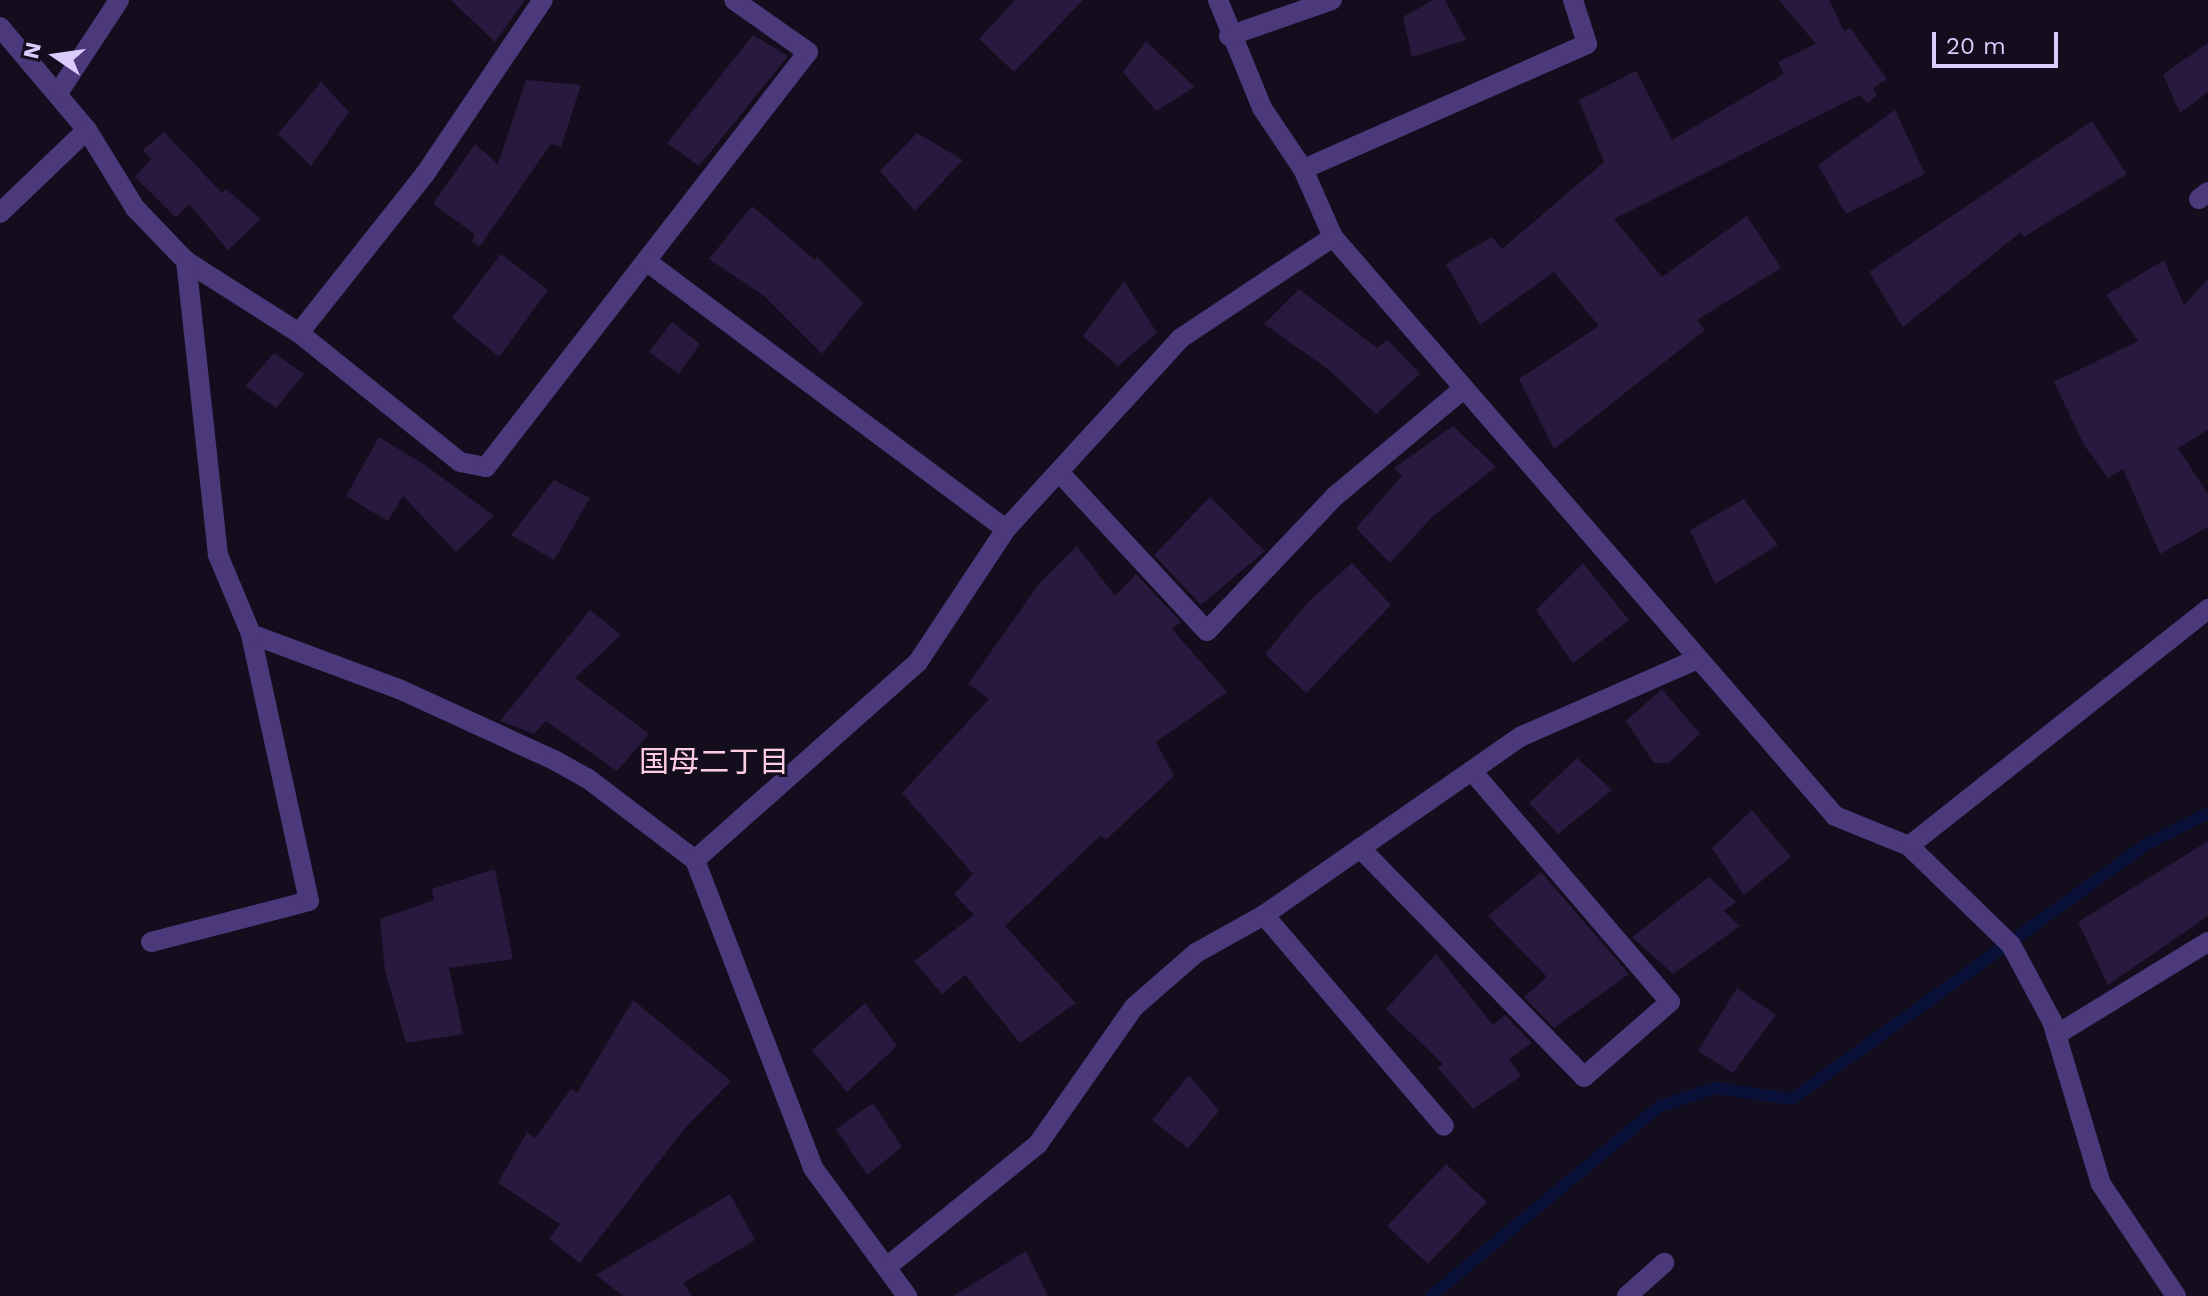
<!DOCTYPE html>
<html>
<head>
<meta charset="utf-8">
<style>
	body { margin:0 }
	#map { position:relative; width:2208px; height:1296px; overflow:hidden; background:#130d1e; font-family:"Work Sans","Noto Sans JP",sans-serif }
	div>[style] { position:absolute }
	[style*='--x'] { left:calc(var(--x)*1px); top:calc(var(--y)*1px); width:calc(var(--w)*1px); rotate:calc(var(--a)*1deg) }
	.stream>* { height:12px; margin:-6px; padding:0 6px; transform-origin:6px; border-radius:6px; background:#0a1139 }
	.building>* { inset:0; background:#29193e }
	.minor>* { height:20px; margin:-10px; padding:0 10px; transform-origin:10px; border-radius:10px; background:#4b397b }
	span { translate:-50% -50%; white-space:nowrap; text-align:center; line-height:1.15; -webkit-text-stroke:6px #130d1e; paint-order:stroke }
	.neighbourhood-label { font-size:30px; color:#fdcde1 }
	.north { position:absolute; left:16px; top:16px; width:80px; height:80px; -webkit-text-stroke:6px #130d1e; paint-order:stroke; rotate:283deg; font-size:22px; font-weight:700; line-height:32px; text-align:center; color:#dccbfd }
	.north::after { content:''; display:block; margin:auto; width:28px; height:36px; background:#dccbfd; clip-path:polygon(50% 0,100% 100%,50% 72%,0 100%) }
	.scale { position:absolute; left:1932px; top:32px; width:126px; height:36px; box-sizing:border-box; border:4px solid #dccbfd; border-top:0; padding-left:10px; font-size:24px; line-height:28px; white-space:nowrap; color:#dccbfd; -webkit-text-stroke:6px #130d1e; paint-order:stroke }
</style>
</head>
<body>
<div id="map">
	<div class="stream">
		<i style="--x:1431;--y:1296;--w:298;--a:-39.7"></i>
		<i style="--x:1660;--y:1106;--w:58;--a:-18.1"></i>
		<i style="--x:1715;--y:1088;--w:78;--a:8.1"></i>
		<i style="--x:1792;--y:1099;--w:437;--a:-35.7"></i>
		<i style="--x:2147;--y:844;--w:68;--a:-26.9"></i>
	</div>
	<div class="building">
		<i style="clip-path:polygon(451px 0,525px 0,495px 42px)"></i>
		<i style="clip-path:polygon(1015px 0,1083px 0,1014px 72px,979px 39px)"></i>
		<i style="clip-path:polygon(1433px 0,1445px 0,1466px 40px,1412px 57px,1403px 17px)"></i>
		<i style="clip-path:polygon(1779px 0,1829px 0,1844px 31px,1850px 28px,1887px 79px,1873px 88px,1877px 96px,1867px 103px,1860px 95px,1614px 219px,1662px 277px,1747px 216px,1781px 268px,1697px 320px,1705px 330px,1554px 449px,1519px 379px,1599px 326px,1554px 272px,1480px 325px,1446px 264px,1492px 237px,1502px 249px,1604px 162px,1579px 100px,1636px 71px,1672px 140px,1784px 74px,1778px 62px,1816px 44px)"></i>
		<i style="clip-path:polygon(753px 35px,788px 56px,699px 166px,667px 143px)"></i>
		<i style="clip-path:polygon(1146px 41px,1195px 87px,1156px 111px,1123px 72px)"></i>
		<i style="clip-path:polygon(2208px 43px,2208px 92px,2180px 113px,2163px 74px)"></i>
		<i style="clip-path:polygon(526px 80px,581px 85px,561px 147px,551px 144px,480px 246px,472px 242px,475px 234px,433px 204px,475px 144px,498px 164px)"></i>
		<i style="clip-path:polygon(321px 82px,349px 112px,311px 166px,278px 134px)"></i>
		<i style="clip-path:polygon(1895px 110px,1925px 174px,1846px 214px,1818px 165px)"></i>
		<i style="clip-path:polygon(2092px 121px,2127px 174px,2024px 237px,2021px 232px,1903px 327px,1869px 272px)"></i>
		<i style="clip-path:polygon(164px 132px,222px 193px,226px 189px,261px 219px,228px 250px,189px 204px,176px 218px,135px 177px,151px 159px,143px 150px)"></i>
		<i style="clip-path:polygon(917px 133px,963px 160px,915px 211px,880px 171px)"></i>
		<i style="clip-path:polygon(752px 206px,815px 260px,817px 257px,863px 303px,822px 354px,763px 295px,709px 259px)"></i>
		<i style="clip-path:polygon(501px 254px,548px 290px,499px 357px,452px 318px)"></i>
		<i style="clip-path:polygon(2164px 260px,2184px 305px,2208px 279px,2208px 430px,2178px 448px,2208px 494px,2208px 527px,2160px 554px,2123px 469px,2108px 478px,2084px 445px,2054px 382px,2138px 341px,2106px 295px)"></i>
		<i style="clip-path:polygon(1124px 281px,1157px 333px,1118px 366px,1083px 336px)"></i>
		<i style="clip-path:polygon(1299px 289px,1377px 348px,1388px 340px,1420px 374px,1376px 414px,1328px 369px,1264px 324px)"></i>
		<i style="clip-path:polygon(672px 322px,700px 344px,679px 374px,649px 352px)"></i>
		<i style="clip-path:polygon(274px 353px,304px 374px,276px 408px,245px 386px)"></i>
		<i style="clip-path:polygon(1453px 426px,1496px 467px,1432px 517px,1390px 563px,1356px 528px,1402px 476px,1394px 468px)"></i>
		<i style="clip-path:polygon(379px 437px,425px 465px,494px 516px,456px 552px,403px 496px,388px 521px,346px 496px)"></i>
		<i style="clip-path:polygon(554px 480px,590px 498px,554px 560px,511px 535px)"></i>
		<i style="clip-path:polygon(1210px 497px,1265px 551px,1201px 605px,1154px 555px)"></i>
		<i style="clip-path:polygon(1744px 499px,1778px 545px,1715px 584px,1690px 530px)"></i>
		<i style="clip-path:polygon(1077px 546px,1115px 596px,1136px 574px,1181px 622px,1172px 629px,1227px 692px,1156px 742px,1174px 776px,1106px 840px,1101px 835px,1005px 926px,1076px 1003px,1020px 1043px,965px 975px,942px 994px,914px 961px,974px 915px,954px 894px,973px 874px,902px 793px,989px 699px,968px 684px,1039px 584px)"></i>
		<i style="clip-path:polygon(1352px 563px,1391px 605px,1306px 693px,1265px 654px,1310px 600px)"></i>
		<i style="clip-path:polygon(1583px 563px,1629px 620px,1573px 663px,1536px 610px)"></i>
		<i style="clip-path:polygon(590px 610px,621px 635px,575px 678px,649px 734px,617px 771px,546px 721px,534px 734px,500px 721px)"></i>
		<i style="clip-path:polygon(1662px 689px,1700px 734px,1669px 763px,1654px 763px,1626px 721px)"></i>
		<i style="clip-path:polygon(1577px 758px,1612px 790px,1558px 834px,1529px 803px)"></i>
		<i style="clip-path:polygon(1752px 810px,1791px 857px,1744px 895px,1712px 848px)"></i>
		<i style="clip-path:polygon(2208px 841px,2208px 916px,2108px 985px,2078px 922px)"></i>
		<i style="clip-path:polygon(495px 869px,513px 959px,449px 968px,463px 1034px,406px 1043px,385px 971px,380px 919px,434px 900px,432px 889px)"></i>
		<i style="clip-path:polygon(1541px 872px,1629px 974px,1554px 1028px,1524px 997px,1547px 977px,1488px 916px)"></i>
		<i style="clip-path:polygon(1709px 877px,1736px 902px,1724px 911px,1740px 926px,1673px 974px,1632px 937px)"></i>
		<i style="clip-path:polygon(1436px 954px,1493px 1025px,1505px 1015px,1532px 1043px,1509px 1059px,1521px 1076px,1473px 1109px,1438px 1068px,1443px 1064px,1386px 1009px)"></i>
		<i style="clip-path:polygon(1737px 988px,1776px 1015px,1733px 1073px,1698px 1051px)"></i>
		<i style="clip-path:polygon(633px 1000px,731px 1081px,685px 1128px,580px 1263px,549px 1239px,560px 1224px,498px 1183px,527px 1132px,535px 1138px,571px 1089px,577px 1093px)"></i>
		<i style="clip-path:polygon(865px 1003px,897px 1046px,847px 1092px,812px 1050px)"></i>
		<i style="clip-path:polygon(1189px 1075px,1219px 1111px,1188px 1148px,1152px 1120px)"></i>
		<i style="clip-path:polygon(873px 1103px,902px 1147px,867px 1175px,836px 1129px)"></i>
		<i style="clip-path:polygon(1446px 1164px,1487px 1202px,1428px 1264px,1387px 1226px)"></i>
		<i style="clip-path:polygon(730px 1194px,755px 1240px,683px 1283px,692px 1296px,623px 1296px,596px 1275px)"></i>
		<i style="clip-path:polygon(1026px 1251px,1048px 1296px,953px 1296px)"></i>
	</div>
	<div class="minor">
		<i style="--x:1218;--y:0;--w:117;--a:67.8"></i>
		<i style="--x:1262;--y:108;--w:73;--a:56.1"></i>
		<i style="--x:1573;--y:0;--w:46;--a:72.3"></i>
		<i style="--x:1587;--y:44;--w:310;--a:156.2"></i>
		<i style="--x:1303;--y:169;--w:74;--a:66.2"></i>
		<i style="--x:1333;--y:237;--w:766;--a:49.07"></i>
		<i style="--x:1835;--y:816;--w:80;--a:22.1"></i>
		<i style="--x:1909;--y:846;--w:142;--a:44.1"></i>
		<i style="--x:2011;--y:945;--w:86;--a:61.7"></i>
		<i style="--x:2052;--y:1021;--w:170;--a:73.3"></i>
		<i style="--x:2101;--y:1184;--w:135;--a:56.2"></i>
		<i style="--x:0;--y:27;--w:135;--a:49.8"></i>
		<i style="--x:87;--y:130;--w:92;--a:58.4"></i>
		<i style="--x:135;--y:208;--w:74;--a:46.1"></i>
		<i style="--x:186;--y:261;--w:134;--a:32.5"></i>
		<i style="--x:299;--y:333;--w:206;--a:38.7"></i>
		<i style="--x:460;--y:462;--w:26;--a:11"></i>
		<i style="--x:486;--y:467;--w:525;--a:-52.19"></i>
		<i style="--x:808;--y:52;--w:90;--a:-144.9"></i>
		<i style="--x:1229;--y:36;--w:109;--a:-19.3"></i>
		<i style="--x:58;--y:93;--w:111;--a:-56.7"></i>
		<i style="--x:2199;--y:199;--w:11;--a:-38"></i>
		<i style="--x:0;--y:213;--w:120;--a:-43.7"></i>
		<i style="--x:646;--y:261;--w:449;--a:36.7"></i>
		<i style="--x:299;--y:333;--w:203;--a:-51.6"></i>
		<i style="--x:425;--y:174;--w:210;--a:-55.9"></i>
		<i style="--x:1059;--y:472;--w:217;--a:47.1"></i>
		<i style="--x:1207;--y:631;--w:185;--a:-46.5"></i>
		<i style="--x:1334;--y:497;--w:168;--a:-39.9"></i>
		<i style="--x:251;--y:634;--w:158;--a:20.4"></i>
		<i style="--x:399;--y:689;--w:170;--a:24.6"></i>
		<i style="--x:554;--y:760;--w:38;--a:29"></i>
		<i style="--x:587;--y:778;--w:136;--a:37.2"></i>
		<i style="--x:695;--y:860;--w:330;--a:69"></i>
		<i style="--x:813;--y:1168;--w:159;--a:53.7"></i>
		<i style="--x:1909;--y:846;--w:382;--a:-38.4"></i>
		<i style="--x:1360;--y:848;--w:320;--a:45.6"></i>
		<i style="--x:1584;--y:1077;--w:114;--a:-41.1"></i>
		<i style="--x:1670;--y:1002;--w:304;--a:-130.6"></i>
		<i style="--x:695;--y:860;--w:298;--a:-41.6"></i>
		<i style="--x:918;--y:662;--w:159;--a:-56.5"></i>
		<i style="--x:1006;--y:529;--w:259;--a:-47.5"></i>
		<i style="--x:1181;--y:338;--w:182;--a:-33.6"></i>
		<i style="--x:1264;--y:915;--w:314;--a:-34.8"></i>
		<i style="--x:1522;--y:736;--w:191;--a:-23.7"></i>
		<i style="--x:151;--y:942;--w:163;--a:-14.5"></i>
		<i style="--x:309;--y:901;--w:273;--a:-102.3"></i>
		<i style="--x:251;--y:634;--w:86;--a:-112.7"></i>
		<i style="--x:218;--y:555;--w:296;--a:-96.2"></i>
		<i style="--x:2056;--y:1035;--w:178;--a:-31.5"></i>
		<i style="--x:888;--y:1266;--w:193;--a:-39.1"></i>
		<i style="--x:1038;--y:1144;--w:167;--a:-55"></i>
		<i style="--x:1134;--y:1007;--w:82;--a:-41.1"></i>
		<i style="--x:1196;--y:953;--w:78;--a:-29.2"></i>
		<i style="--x:1264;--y:915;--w:277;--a:49.5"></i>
		<i style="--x:1627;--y:1296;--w:50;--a:-41.7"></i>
	</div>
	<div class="neighbourhood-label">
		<span style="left:714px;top:762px">国母二丁目</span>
	</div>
	<div class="north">N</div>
	<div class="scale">20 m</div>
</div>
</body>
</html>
